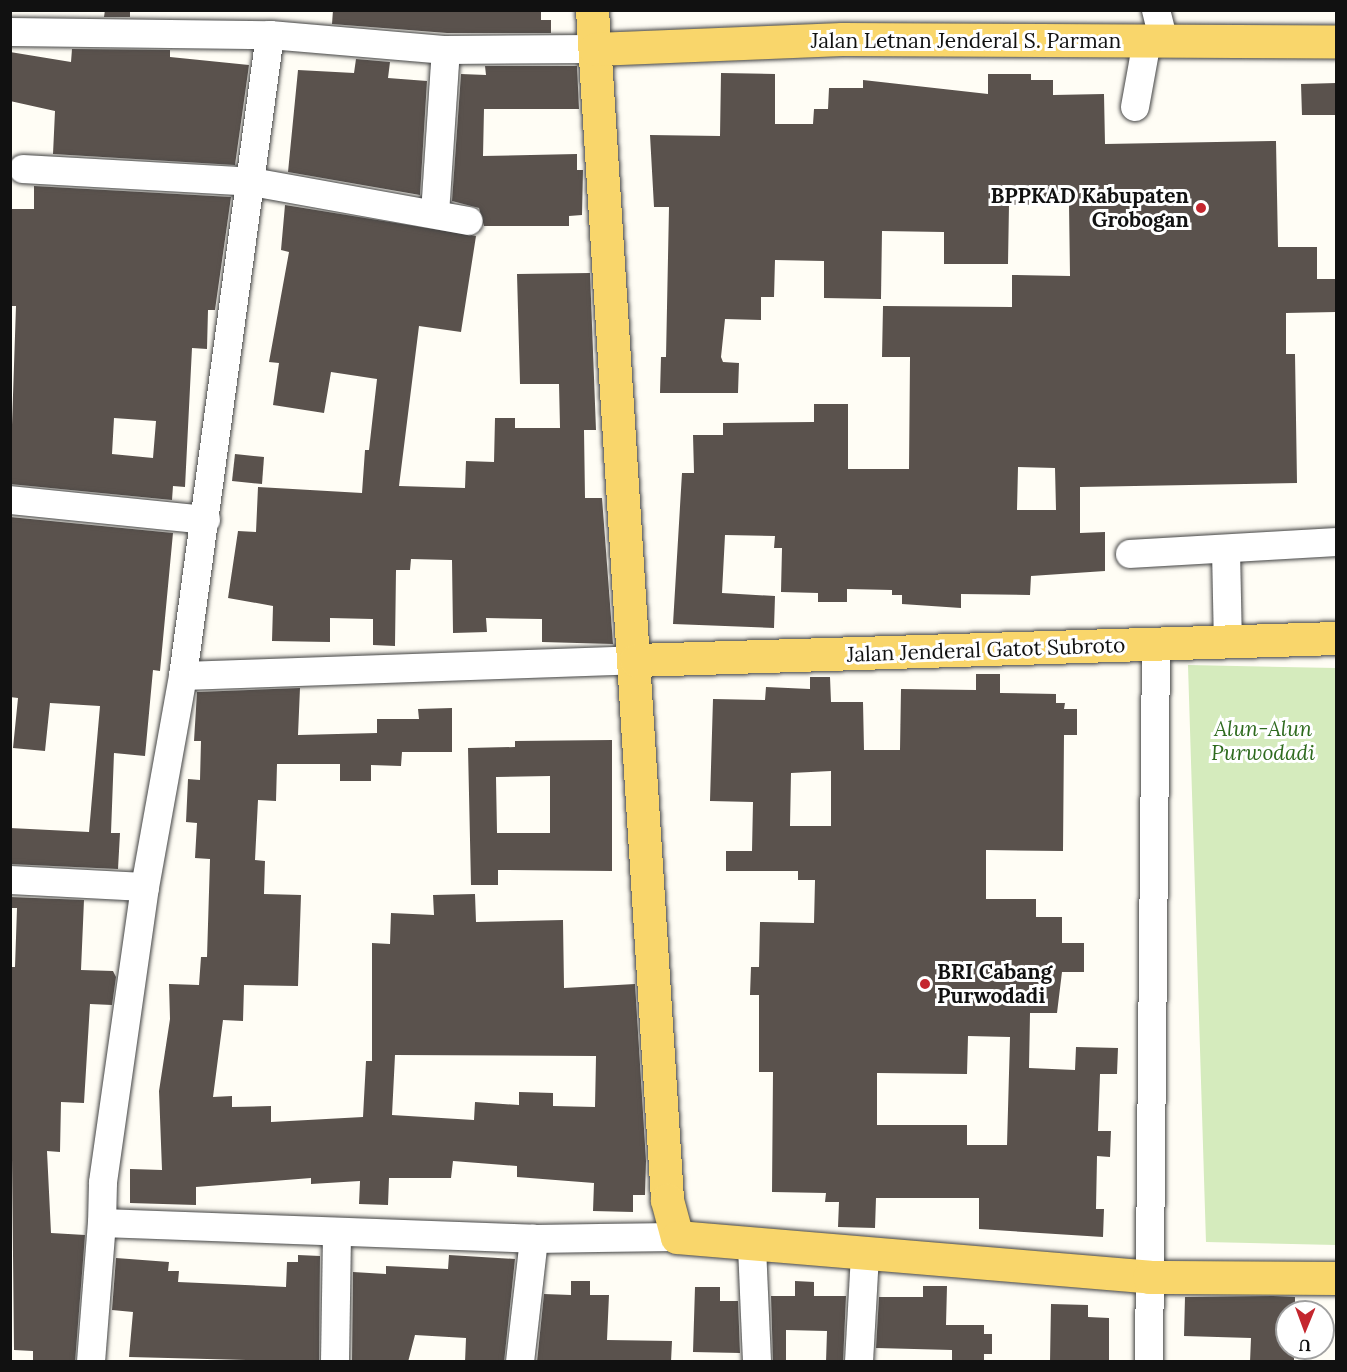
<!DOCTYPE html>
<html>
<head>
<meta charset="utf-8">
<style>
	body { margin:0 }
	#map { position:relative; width:1347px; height:1372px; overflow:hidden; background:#fffdf5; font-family:Lora,serif }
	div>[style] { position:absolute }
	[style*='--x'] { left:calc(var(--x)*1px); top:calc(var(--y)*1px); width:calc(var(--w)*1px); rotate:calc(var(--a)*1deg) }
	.green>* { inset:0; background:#d5ebbd }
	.building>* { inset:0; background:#5a524d }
	.roads { filter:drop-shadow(0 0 2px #444) drop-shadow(0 0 2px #444) }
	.minor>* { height:28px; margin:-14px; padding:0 14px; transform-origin:14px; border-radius:14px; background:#fff }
	.major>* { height:33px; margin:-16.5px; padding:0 16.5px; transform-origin:16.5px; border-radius:16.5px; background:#f9d66b }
	.dots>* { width:16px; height:16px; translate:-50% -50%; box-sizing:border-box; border:3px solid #fff; border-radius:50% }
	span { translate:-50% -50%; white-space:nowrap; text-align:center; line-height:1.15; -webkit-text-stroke:6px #fff; paint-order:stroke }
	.street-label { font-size:21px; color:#111 }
	.poi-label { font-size:21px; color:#111; font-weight:700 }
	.right { translate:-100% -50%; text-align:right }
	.left { translate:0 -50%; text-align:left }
	.park-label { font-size:21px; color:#2f6b1f; font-style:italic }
	.frame { position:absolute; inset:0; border:12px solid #111; pointer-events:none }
	.north { position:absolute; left:1275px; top:1300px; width:60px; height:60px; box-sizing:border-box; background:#fff; border:2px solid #a0a0a0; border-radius:50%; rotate:181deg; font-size:16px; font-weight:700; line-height:24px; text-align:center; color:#111 }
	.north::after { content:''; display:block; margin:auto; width:21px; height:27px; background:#c4262e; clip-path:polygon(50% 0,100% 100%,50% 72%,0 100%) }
</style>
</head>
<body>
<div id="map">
	<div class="green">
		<i style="clip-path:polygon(1188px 665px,1336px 668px,1336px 1245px,1206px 1242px)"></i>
	</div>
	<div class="building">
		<i style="clip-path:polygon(105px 10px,130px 10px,130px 17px,104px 17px)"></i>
		<i style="clip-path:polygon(333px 10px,541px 10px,541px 20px,551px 20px,551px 33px,447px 33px,332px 24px)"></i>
		<i style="clip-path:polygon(72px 49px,170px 50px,170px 57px,249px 65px,235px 165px,53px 154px,55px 111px,10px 101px,10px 52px,71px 62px)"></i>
		<i style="clip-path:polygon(356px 59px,390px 62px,388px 78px,427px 81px,420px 195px,288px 172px,298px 70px,354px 73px)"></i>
		<i style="clip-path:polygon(485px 66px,577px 66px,579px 109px,484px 109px,483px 156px,577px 154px,577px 170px,583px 170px,582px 215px,569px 216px,569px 226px,484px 226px,479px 208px,452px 201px,461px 74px,486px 75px)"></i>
		<i style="clip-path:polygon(evenodd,721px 73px,775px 74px,775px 124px,813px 124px,814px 109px,828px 109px,829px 88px,863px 88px,863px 80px,988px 94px,988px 74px,1031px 74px,1031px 80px,1053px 80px,1053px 95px,1104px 94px,1105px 144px,1276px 141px,1278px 247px,1317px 247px,1317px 279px,1336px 279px,1336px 312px,1286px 313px,1286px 354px,1295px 354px,1297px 483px,1080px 487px,1080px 533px,1105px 532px,1105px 571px,1031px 576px,1030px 595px,961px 594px,961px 608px,902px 604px,902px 595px,892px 595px,892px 590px,847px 589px,847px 602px,818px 602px,818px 593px,781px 592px,782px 548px,774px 548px,775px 536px,725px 535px,722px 593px,775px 596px,774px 628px,673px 624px,682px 473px,694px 473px,693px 435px,723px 435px,723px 423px,814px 422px,814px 404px,848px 404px,848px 469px,909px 469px,910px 357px,882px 357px,883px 306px,1012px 307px,1012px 275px,1070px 276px,1069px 204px,1009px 205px,1008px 264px,944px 264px,944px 232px,882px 231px,881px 299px,824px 298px,824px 261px,775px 260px,774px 297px,761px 297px,761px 320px,725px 319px,721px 357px,723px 362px,739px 363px,738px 393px,660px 393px,661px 357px,666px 357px,669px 207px,654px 207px,650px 135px,720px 136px,721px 73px,1018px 467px,1055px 468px,1056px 510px,1017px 510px,1018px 467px)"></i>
		<i style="clip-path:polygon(1336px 83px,1336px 115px,1302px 115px,1301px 84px)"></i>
		<i style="clip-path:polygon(evenodd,34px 186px,231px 197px,215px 310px,208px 310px,207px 349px,192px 348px,185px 487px,173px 486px,172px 500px,10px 484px,16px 306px,12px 306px,10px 209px,34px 209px,34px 186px,114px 418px,156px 421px,153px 458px,112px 454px,114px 418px)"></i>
		<i style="clip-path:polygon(285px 205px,476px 236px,461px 332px,419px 326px,399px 486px,465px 488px,466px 461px,494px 462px,495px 418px,515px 418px,515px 428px,560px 428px,559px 384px,520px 384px,517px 274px,590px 273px,596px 430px,584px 430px,585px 498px,602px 498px,613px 644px,542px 642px,542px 619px,486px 618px,487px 632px,453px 633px,452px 560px,411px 559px,410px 570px,396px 570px,395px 646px,373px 645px,373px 619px,330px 618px,330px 642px,272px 641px,273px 606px,228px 598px,238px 531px,256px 532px,258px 487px,362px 493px,365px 450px,369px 450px,377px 379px,331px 372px,324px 413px,273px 405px,279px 363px,269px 362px,289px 252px,281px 250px)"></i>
		<i style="clip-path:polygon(235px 454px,264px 457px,262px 484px,232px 481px)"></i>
		<i style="clip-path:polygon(10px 517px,173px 533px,160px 671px,153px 670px,145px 756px,114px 753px,111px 833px,120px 833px,118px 869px,10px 864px,10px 828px,89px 832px,100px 706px,50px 703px,45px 751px,13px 748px,18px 698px,10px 697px)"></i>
		<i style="clip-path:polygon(evenodd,976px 674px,1000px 674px,1000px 693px,1056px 694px,1056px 703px,1065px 703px,1064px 709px,1077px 709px,1077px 735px,1064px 735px,1063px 851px,986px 850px,986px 899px,1036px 899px,1036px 917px,1062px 917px,1062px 943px,1084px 943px,1084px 972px,1062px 972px,1057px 1013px,1030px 1013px,1029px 1068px,1075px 1070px,1076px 1047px,1118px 1048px,1117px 1074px,1100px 1074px,1098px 1131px,1111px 1131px,1110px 1157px,1097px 1156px,1096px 1209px,1104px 1209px,1103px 1237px,979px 1229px,979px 1198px,876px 1198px,875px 1228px,838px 1227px,839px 1202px,825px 1202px,826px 1193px,772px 1192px,773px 1072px,759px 1072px,759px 995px,750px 995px,751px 967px,759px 967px,760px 922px,814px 923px,815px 880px,798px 880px,798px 871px,726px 871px,726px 851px,752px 851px,753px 802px,710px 801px,713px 699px,765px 700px,766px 687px,810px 689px,810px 677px,830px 677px,831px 702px,863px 702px,864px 750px,900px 750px,901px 689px,976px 690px,976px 674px,831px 771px,831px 826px,790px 826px,791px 773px,831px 771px,976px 674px,968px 1036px,1010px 1037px,1007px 1145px,967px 1145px,967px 1125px,877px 1125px,877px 1073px,967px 1074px,968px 1036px)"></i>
		<i style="clip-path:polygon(evenodd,300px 688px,298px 735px,377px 733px,377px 719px,419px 719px,418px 709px,452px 708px,452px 752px,402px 752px,401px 766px,371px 765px,371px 781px,340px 781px,340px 764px,277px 764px,276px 801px,258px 800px,255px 860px,265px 861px,264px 894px,301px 895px,298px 986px,244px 985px,243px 1021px,223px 1020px,213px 1097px,232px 1096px,232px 1107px,271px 1106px,271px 1122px,363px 1117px,366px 1061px,372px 1061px,372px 943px,390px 944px,391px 913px,434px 915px,433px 895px,475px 894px,476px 922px,563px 920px,564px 988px,635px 984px,646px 1161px,645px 1195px,633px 1195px,633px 1212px,593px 1211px,594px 1183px,517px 1177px,517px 1166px,453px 1161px,451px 1178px,389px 1178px,388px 1205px,359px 1204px,360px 1181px,311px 1184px,311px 1178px,196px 1187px,196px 1205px,130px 1203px,130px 1169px,162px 1170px,159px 1091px,170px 1019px,169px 984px,199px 985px,201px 957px,207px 957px,210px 859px,195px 858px,197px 823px,186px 822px,188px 779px,200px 780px,201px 741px,194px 741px,197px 692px,300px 688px,395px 1055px,596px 1056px,595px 1107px,553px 1106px,553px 1093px,519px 1092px,519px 1105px,475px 1102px,474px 1120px,392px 1115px,395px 1055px)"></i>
		<i style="clip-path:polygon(evenodd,612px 740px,612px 871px,498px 870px,498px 885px,471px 885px,468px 748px,515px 747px,515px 741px,612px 740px,550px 776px,550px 833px,497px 833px,496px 777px,550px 776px)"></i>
		<i style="clip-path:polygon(10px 897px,84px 900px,81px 970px,113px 971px,116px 977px,112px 1005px,90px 1004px,84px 1103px,61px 1102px,60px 1152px,47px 1151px,51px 1233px,85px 1235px,75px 1362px,33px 1362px,33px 1351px,14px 1350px,10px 967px,15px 967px,17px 908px,10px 908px)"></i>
		<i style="clip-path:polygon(298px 1255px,320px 1256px,319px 1362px,129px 1357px,133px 1312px,112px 1310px,116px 1258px,169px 1262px,168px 1271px,179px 1271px,178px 1282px,286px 1287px,287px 1262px,298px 1262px)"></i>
		<i style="clip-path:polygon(449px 1255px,515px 1259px,504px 1362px,465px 1362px,466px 1338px,415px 1335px,408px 1362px,352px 1362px,353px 1272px,386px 1274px,386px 1266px,448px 1269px)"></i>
		<i style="clip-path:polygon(571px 1281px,590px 1281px,590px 1295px,609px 1295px,607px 1340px,672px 1341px,671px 1362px,537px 1362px,544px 1294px,571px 1295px)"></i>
		<i style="clip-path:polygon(795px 1281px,814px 1282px,814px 1296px,846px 1296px,843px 1362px,826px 1362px,827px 1331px,786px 1330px,786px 1362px,773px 1362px,771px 1296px,795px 1296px)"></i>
		<i style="clip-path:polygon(923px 1286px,947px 1286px,946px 1325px,984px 1325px,984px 1334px,992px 1334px,992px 1354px,984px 1354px,984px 1362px,952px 1362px,952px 1350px,876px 1348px,879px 1297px,923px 1297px)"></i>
		<i style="clip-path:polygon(695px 1287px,720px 1287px,720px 1301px,738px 1301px,740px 1353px,693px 1352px)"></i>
		<i style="clip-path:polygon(1273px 1296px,1295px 1297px,1295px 1312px,1287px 1312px,1287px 1348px,1294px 1348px,1294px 1362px,1250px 1362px,1251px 1338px,1184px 1336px,1185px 1297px)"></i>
		<i style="clip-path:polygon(1051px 1304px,1088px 1305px,1088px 1317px,1109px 1318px,1109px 1360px,1050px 1362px)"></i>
	</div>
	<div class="roads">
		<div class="minor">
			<i style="--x:1156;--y:10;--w:32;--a:76"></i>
			<i style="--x:10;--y:32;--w:260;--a:0.7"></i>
			<i style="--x:270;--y:35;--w:177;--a:4.9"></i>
			<i style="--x:446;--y:50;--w:149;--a:-0.4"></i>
			<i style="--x:270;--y:35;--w:647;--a:97.73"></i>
			<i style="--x:183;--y:676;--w:214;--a:100.2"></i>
			<i style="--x:145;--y:887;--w:299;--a:98.1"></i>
			<i style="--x:103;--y:1183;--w:40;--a:91.4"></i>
			<i style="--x:102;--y:1223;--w:432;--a:2.1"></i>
			<i style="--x:534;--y:1239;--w:143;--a:-0.8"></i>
			<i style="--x:1135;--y:107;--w:67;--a:-79.7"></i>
			<i style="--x:23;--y:169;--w:229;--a:3.2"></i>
			<i style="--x:252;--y:182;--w:220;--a:10.2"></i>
			<i style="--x:435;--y:214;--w:164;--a:-86.2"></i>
			<i style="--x:10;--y:500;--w:197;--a:5.8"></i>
			<i style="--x:1226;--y:550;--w:92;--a:88.8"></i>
			<i style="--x:1130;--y:554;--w:206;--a:-3.3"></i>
			<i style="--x:183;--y:676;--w:453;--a:-2"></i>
			<i style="--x:10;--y:880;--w:135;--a:3"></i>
			<i style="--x:752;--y:1247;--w:115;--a:87.5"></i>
			<i style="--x:91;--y:1362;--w:139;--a:-85.5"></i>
			<i style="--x:335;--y:1362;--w:130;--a:-89.1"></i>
			<i style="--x:520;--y:1362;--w:124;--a:-83.5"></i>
			<i style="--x:859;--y:1362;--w:107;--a:-86.8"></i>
			<i style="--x:1149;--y:1362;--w:717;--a:-89.44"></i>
		</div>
		<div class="major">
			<i style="--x:592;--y:10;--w:1192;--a:86.39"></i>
			<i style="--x:667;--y:1200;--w:38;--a:75"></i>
			<i style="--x:677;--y:1237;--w:474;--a:4.8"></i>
			<i style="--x:1149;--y:1277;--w:187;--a:0.3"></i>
			<i style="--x:595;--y:49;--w:247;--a:-2.3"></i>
			<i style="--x:842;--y:39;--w:494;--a:0.3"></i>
			<i style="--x:636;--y:660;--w:700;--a:-1.8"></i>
		</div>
	</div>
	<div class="dots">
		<i style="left:1201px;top:208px;background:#c4262e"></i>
		<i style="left:925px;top:984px;background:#c4262e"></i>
	</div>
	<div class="street-label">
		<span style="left:966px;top:41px">Jalan Letnan Jenderal S. Parman</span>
		<span style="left:986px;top:650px;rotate:-2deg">Jalan Jenderal Gatot Subroto</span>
	</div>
	<div class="poi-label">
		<span class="right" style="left:1189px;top:208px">BPPKAD Kabupaten<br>Grobogan</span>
		<span class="left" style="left:937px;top:984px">BRI Cabang<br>Purwodadi</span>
	</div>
	<div class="park-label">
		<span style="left:1263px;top:741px">Alun-Alun<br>Purwodadi</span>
	</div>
	<div class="frame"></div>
	<div class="north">U</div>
</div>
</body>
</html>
